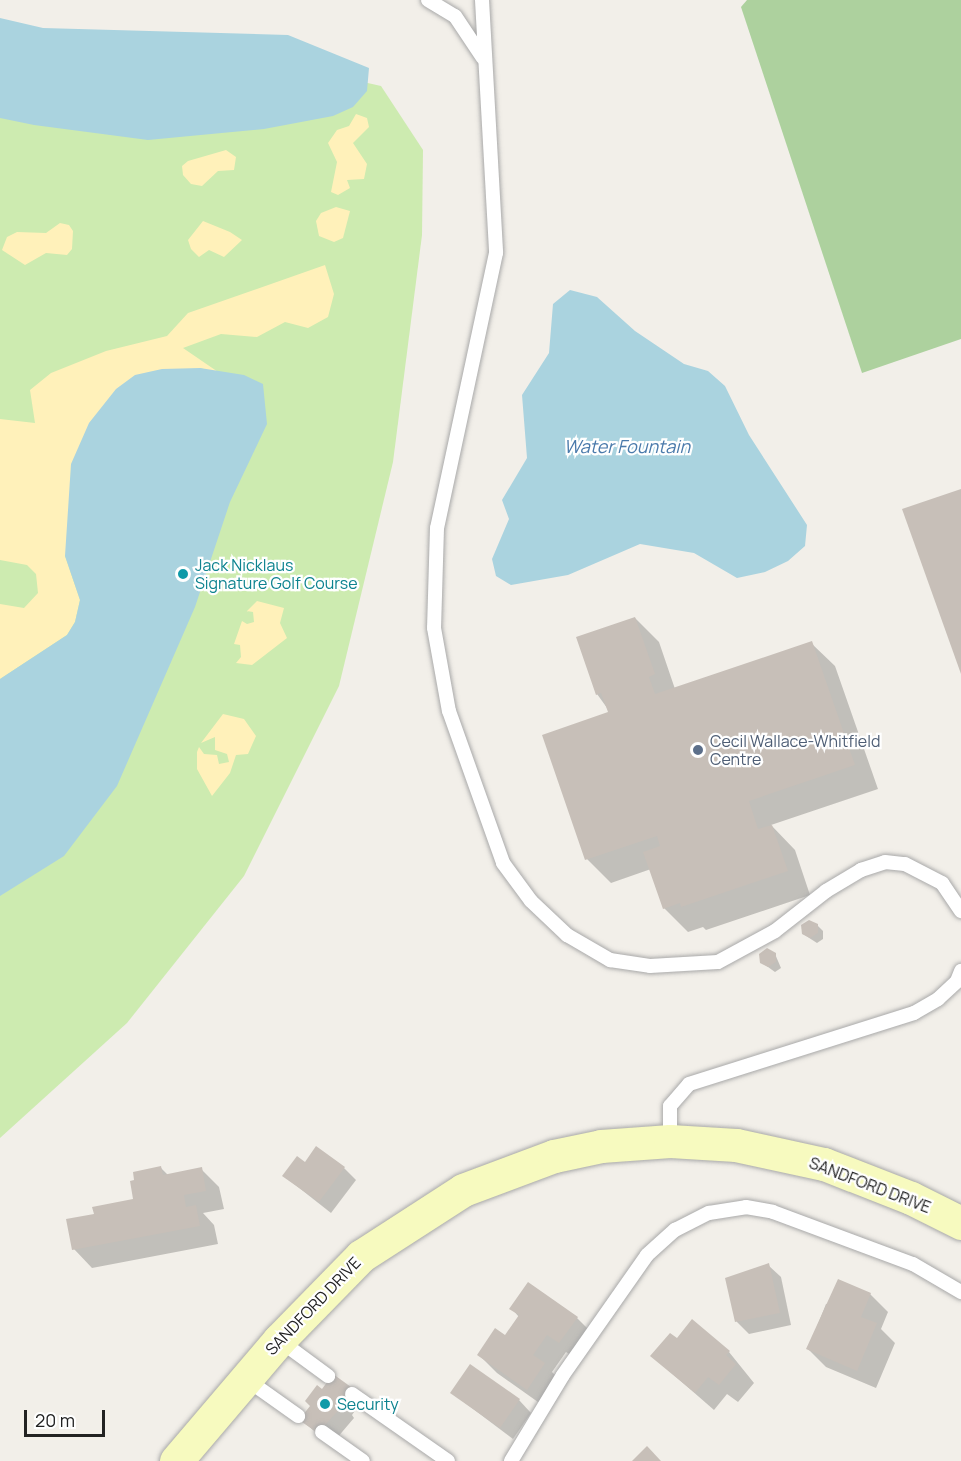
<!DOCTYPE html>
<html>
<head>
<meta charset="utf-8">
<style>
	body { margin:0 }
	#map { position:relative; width:961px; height:1461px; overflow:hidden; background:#f2efe9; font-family:Manrope,sans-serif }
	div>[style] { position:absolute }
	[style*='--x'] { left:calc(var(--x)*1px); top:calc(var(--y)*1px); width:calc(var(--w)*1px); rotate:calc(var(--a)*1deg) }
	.grass>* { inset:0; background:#cdebb0 }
	.forest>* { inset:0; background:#add19e }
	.sand>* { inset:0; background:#fff1ba }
	.water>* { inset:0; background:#aad3df }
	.shadow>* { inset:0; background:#0003 }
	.building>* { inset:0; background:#c7bfb8 }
	.roads { filter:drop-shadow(0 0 2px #a9a9a9) drop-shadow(0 0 2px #a9a9a9) }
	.lane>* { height:14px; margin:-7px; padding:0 7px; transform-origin:7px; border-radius:7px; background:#fff }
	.secondary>* { height:33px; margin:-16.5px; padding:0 16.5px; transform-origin:16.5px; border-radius:16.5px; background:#f7fabf }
	.dots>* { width:16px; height:16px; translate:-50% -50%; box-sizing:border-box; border:3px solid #fff; border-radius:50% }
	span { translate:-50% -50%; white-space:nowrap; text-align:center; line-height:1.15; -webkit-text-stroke:4.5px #fff; paint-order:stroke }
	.culture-label { font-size:16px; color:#0d838f }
	.left { translate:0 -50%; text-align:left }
	.service-label { font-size:16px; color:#4e5e75 }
	.street-label { font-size:16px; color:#222 }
	.water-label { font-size:18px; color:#4a7aab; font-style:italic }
	.scale { position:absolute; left:24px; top:1410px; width:81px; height:27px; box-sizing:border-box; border:3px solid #222; border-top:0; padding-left:8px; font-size:18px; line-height:21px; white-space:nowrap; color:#222; -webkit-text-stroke:4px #fff; paint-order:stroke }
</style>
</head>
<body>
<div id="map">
	<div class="grass">
		<i style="clip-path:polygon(0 60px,306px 69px,381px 86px,423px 150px,422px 235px,393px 462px,339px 686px,244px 876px,127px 1023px,0 1138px)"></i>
	</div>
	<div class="forest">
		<i style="clip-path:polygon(747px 0,961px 0,961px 339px,862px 373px,741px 7px)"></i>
	</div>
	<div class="sand">
		<i style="clip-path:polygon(356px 114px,367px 118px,369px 127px,353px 143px,367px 164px,364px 179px,347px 180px,350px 188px,338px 195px,331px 192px,337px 162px,328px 143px,337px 130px,349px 126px)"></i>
		<i style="clip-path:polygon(226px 150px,236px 157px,234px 170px,218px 171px,202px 186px,191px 184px,183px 175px,182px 166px,188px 161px)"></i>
		<i style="clip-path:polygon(336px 207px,350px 211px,343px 238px,334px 242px,319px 236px,316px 221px,321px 213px)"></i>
		<i style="clip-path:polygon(203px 221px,230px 232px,242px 240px,224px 257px,209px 250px,199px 257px,191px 249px,188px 240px)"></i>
		<i style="clip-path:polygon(60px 223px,69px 225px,73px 231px,72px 249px,67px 255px,46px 253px,25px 265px,2px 250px,7px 237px,17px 232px,46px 233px)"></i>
		<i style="clip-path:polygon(325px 265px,334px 294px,328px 317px,308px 328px,285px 322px,257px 337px,221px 334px,183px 348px,221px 374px,200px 368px,65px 556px,80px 600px,75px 622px,67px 635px,0 679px,0 604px,24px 608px,38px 593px,36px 574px,27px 565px,0 560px,0 419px,35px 423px,30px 390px,51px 373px,106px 351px,167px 336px,188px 313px)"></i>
		<i style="clip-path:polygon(257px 601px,284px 608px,280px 623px,287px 638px,252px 665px,236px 663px,241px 657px,240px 645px,234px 644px,242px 621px,247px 624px,254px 622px,253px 612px,247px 611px,241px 617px)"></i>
		<i style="clip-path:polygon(223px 714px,244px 719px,256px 736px,248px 754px,236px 755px,230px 773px,212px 796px,197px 769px,197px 752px,199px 747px,204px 754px,217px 755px,219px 764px,229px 762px,227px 754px,215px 750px,215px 737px,201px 743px)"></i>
	</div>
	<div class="water">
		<i style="clip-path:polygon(0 18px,43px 28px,288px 35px,369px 68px,367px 91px,353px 107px,333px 116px,264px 129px,148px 140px,34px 125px,0 118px)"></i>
		<i style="clip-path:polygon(570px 290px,597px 297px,635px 331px,684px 364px,708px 371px,725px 386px,749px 435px,807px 525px,805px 546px,788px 561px,765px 572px,737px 578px,694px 553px,640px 544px,568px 575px,511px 585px,496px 576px,492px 559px,509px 519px,502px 500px,527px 458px,522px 395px,549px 353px,553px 304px)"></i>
		<i style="clip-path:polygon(200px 368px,244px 375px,263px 384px,267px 424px,230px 502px,195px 607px,117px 786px,64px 856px,0 896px,0 679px,67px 635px,75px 622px,80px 600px,65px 556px,71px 464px,89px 423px,116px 389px,135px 375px,162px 369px)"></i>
	</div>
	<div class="shadow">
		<i style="clip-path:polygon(635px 618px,659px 642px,675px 689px,811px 643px,835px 666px,878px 789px,771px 825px,795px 850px,810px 895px,706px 930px,703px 927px,688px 932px,664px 908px,651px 869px,611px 883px,587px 859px,610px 712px,597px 694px)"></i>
		<i style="clip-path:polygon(817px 925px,823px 931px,823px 939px,817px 943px,803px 934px)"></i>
		<i style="clip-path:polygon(775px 954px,781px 968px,775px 972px,761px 962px)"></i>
		<i style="clip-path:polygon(305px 1164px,344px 1168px,356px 1180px,331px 1213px,284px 1176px)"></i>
		<i style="clip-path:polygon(161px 1168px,168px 1175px,201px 1169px,219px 1187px,224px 1209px,203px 1213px,214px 1225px,218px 1244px,92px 1268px,74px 1249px,96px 1215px,135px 1200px)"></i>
		<i style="clip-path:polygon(768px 1265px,781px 1277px,791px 1325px,749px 1334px,737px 1322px,727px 1279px)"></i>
		<i style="clip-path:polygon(870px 1294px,888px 1312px,881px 1329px,895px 1343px,876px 1388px,826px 1367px,808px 1349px,826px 1304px)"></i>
		<i style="clip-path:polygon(511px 1308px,577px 1318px,595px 1336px,578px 1360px,566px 1352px,552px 1372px,562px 1382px,545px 1407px,497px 1373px,479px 1355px,505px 1337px,519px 1317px)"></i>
		<i style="clip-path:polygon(677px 1340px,729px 1352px,754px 1383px,738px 1402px,727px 1394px,714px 1410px,652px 1356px)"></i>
		<i style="clip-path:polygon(350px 1388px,362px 1401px,352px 1415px,354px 1418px,331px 1445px,301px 1420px,322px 1391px)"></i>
		<i style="clip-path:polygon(452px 1393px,519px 1400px,531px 1413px,513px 1439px)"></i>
	</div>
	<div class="building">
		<i style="clip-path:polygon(961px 489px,961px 674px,902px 509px)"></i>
		<i style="clip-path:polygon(635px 617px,655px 674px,649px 677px,655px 694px,812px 641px,855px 765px,749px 801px,758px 829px,772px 825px,788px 871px,681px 907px,680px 903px,663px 909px,643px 852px,660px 846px,657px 836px,585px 860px,542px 735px,608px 712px,601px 693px,596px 695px,576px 637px)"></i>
		<i style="clip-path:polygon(809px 920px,818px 924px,818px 933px,810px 938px,802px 934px,801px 925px)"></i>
		<i style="clip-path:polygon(767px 948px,776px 953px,776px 962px,768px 967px,760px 963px,759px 954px)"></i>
		<i style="clip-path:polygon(316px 1146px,345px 1167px,319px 1202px,282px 1176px,297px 1156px,305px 1162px)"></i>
		<i style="clip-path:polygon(161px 1166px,163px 1175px,202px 1167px,206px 1191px,184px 1195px,186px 1207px,196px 1205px,200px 1226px,72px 1250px,66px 1219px,94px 1214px,92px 1207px,133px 1199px,130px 1181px,134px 1180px,133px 1172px)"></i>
		<i style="clip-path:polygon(769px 1263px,780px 1313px,735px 1322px,725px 1278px)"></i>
		<i style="clip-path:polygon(838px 1279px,871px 1293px,861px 1317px,877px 1323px,857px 1371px,806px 1349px)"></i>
		<i style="clip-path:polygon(528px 1282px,578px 1317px,559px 1343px,547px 1335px,533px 1355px,545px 1363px,527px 1390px,477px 1355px,495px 1328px,505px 1335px,519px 1315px,509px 1309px)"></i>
		<i style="clip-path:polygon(692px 1319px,730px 1351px,726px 1355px,736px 1364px,719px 1385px,708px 1377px,695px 1393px,650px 1356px,670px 1333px,677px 1338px)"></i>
		<i style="clip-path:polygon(470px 1364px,520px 1399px,500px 1428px,450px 1393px)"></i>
		<i style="clip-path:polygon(333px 1374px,351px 1387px,340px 1403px,343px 1405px,318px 1433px,299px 1420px,310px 1406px,305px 1401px,317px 1385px,322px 1389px)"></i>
		<i style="clip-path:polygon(647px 1446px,661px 1461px,632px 1461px)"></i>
	</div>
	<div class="roads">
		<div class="lane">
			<i style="--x:428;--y:0;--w:31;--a:31"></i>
			<i style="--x:455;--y:16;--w:50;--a:56.3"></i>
			<i style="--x:482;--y:0;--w:253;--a:86.8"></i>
			<i style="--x:496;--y:253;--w:281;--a:102.1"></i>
			<i style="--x:437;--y:528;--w:100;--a:91.7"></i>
			<i style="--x:434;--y:628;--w:84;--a:79.8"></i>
			<i style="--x:449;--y:711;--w:161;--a:70.4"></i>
			<i style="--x:503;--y:863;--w:47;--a:53.6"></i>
			<i style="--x:531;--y:901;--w:50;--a:43.4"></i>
			<i style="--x:567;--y:935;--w:50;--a:30.2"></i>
			<i style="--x:610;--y:960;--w:40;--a:8.5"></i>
			<i style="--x:650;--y:966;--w:68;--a:-3.4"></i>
			<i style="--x:718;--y:962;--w:65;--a:-28.5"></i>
			<i style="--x:775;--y:931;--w:65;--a:-38.1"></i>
			<i style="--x:826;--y:891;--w:41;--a:-31"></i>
			<i style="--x:861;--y:870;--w:25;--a:-18"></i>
			<i style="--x:885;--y:862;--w:20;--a:6"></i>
			<i style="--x:905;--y:864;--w:42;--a:27.2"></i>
			<i style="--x:942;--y:883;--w:34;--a:56"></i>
			<i style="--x:670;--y:1141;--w:35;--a:-90"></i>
			<i style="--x:670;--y:1106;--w:29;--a:-49"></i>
			<i style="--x:689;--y:1084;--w:236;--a:-17.5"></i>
			<i style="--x:914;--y:1013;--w:28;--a:-30"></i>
			<i style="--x:938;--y:999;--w:26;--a:-43"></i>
			<i style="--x:957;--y:981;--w:11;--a:-68"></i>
			<i style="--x:279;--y:1340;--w:61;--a:36.3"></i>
			<i style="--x:246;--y:1379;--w:64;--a:35.4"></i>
			<i style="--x:352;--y:1394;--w:117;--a:34.9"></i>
			<i style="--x:322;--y:1432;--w:50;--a:35.3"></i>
			<i style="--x:511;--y:1461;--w:100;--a:-58.8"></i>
			<i style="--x:563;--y:1375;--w:146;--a:-55"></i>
			<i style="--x:647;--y:1255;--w:38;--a:-42"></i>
			<i style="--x:675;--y:1230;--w:38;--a:-27"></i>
			<i style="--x:709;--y:1213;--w:37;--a:-9"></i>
			<i style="--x:746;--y:1207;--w:27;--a:10"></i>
			<i style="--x:773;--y:1212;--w:149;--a:20.4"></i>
			<i style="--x:913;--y:1264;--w:56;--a:30.3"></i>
		</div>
		<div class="secondary">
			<i style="--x:176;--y:1461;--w:159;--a:-49.6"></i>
			<i style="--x:279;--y:1340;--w:117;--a:-45.7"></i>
			<i style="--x:361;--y:1256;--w:121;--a:-32.9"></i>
			<i style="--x:463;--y:1190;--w:97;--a:-20.5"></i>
			<i style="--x:554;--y:1156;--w:48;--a:-12"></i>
			<i style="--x:601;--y:1146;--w:69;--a:-4.1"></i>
			<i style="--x:670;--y:1141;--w:66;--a:3.5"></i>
			<i style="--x:736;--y:1145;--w:90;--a:12.2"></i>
			<i style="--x:824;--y:1164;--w:93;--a:21.3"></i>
			<i style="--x:911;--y:1198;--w:56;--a:26.6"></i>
		</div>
	</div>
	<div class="dots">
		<i style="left:183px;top:574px;background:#0f9aa8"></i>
		<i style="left:698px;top:750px;background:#5c6f8a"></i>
		<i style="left:325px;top:1404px;background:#0f9aa8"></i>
	</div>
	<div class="culture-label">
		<span class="left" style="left:195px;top:574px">Jack Nicklaus<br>Signature Golf Course</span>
		<span class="left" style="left:337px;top:1404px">Security</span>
	</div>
	<div class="service-label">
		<span class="left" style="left:710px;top:750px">Cecil Wallace-Whitfield<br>Centre</span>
	</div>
	<div class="street-label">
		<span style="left:870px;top:1185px;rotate:21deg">SANDFORD DRIVE</span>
		<span style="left:313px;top:1306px;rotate:-46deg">SANDFORD DRIVE</span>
	</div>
	<div class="water-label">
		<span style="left:627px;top:446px">Water Fountain</span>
	</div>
	<div class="scale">20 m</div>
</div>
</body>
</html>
